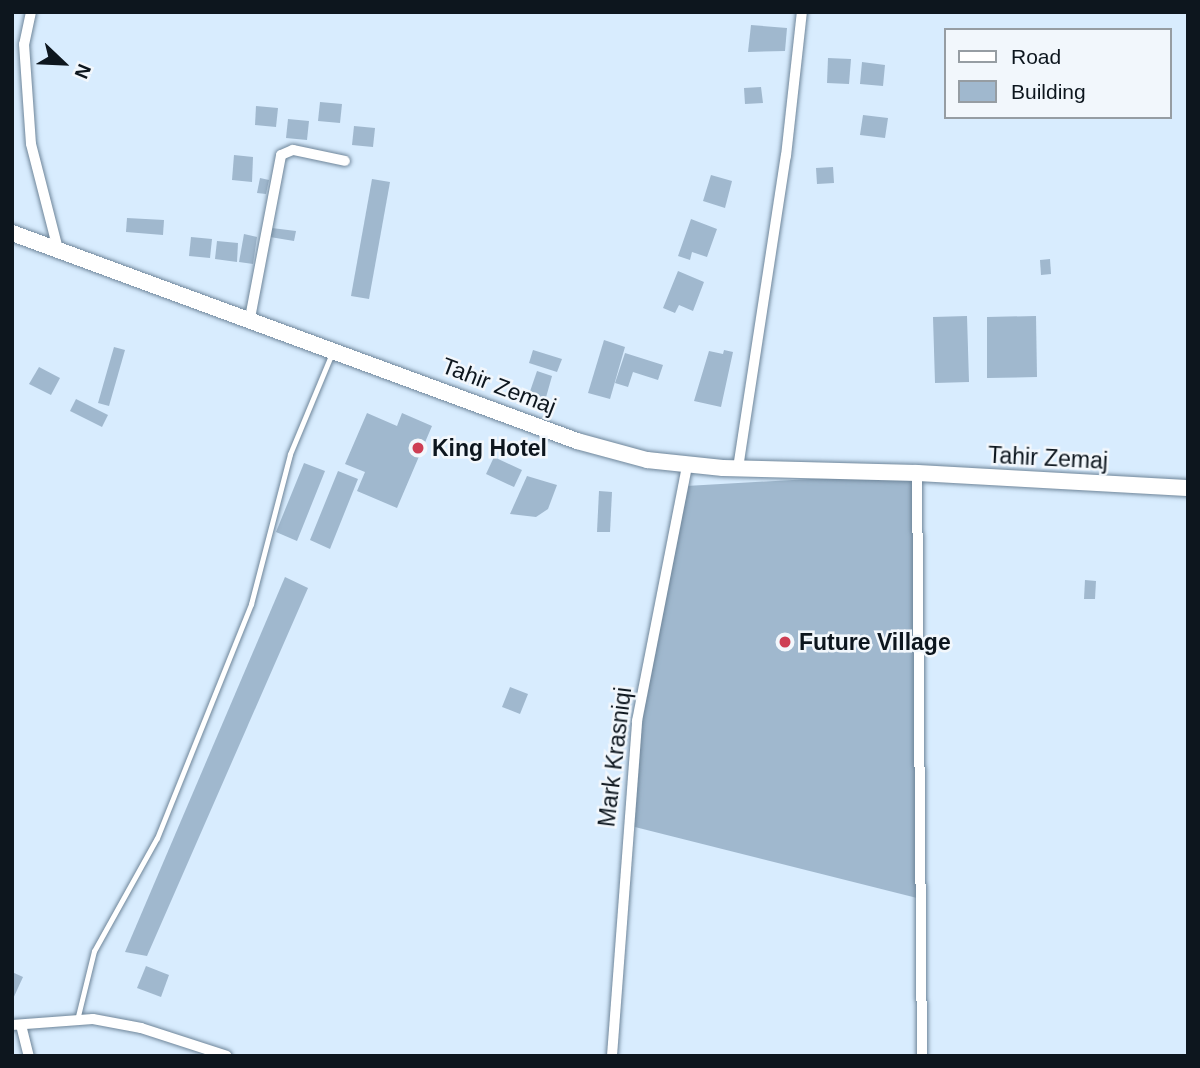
<!DOCTYPE html>
<html>
<head>
<meta charset="utf-8">
<style>
	body { margin:0 }
	#map { position:relative; width:1200px; height:1068px; overflow:hidden; background:#d8ecfe; font-family:Helvetica,sans-serif }
	div>[style] { position:absolute }
	[style*='--x'] { left:calc(var(--x)*1px); top:calc(var(--y)*1px); width:calc(var(--w)*1px); rotate:calc(var(--a)*1deg) }
	.building>* { inset:0; background:#a0b8ce }
	.roads { filter:drop-shadow(0 0 2px #6e8599) drop-shadow(0 0 2px #6e8599) }
	.service>* { height:5px; margin:-2.5px; padding:0 2.5px; transform-origin:2.5px; border-radius:2.5px; background:#fff }
	.minor>* { height:10px; margin:-5px; padding:0 5px; transform-origin:5px; border-radius:5px; background:#fff }
	.secondary>* { height:16px; margin:-8px; padding:0 8px; transform-origin:8px; border-radius:8px; background:#fff }
	.dots>* { width:19px; height:19px; translate:-50% -50%; box-sizing:border-box; border:4px solid #f2f7fc; border-radius:50% }
	span { translate:-50% -50%; white-space:nowrap; text-align:center; line-height:1.15; -webkit-text-stroke:5px #f2f7fc; paint-order:stroke }
	.street-label { font-size:23px; color:#0d161e }
	.poi-label { font-size:23px; color:#0d161e; font-weight:700 }
	.left { translate:0 -50%; text-align:left }
	.frame { position:absolute; inset:0; border:14px solid #0d161e; pointer-events:none }
	.legend { position:absolute; left:944px; top:28px; width:228px; height:91px; box-sizing:border-box; background:#f2f7fc; border:2px solid #969da3; margin:0; padding:9px 12px; list-style:none; font-size:21px; color:#0d161e }
	.legend li { display:flex; align-items:center; gap:14px; height:35px }
	.legend b { width:35px; border:2px solid #969da3 }
	.north { position:absolute; left:28px; top:28px; width:70px; height:70px; -webkit-text-stroke:5px #f2f7fc; paint-order:stroke; rotate:113deg; font-size:19px; font-weight:700; line-height:28px; text-align:center; color:#0d161e }
	.north::after { content:''; display:block; margin:auto; width:24px; height:32px; background:#0d161e; clip-path:polygon(50% 0,100% 100%,50% 72%,0 100%) }
</style>
</head>
<body>
<div id="map">
	<div class="building">
		<i style="clip-path:polygon(751px 25px,787px 28px,785px 51px,748px 52px)"></i>
		<i style="clip-path:polygon(828px 58px,851px 59px,849px 84px,827px 83px)"></i>
		<i style="clip-path:polygon(862px 62px,885px 65px,883px 86px,860px 84px)"></i>
		<i style="clip-path:polygon(761px 87px,763px 103px,745px 104px,744px 88px)"></i>
		<i style="clip-path:polygon(320px 102px,342px 104px,340px 123px,318px 121px)"></i>
		<i style="clip-path:polygon(256px 106px,278px 108px,276px 127px,255px 125px)"></i>
		<i style="clip-path:polygon(863px 115px,888px 118px,885px 138px,860px 135px)"></i>
		<i style="clip-path:polygon(288px 119px,309px 121px,307px 140px,286px 138px)"></i>
		<i style="clip-path:polygon(354px 126px,375px 128px,373px 147px,352px 145px)"></i>
		<i style="clip-path:polygon(234px 155px,253px 157px,252px 182px,232px 180px)"></i>
		<i style="clip-path:polygon(833px 167px,834px 183px,817px 184px,816px 168px)"></i>
		<i style="clip-path:polygon(711px 175px,732px 181px,725px 208px,703px 201px)"></i>
		<i style="clip-path:polygon(260px 178px,269px 180px,266px 194px,257px 193px)"></i>
		<i style="clip-path:polygon(372px 179px,390px 182px,369px 299px,351px 296px)"></i>
		<i style="clip-path:polygon(127px 218px,164px 220px,163px 235px,126px 232px)"></i>
		<i style="clip-path:polygon(691px 219px,717px 229px,707px 257px,692px 252px,690px 260px,678px 256px)"></i>
		<i style="clip-path:polygon(272px 228px,296px 231px,294px 241px,270px 237px)"></i>
		<i style="clip-path:polygon(244px 234px,257px 237px,253px 264px,239px 262px)"></i>
		<i style="clip-path:polygon(191px 237px,212px 239px,210px 258px,189px 256px)"></i>
		<i style="clip-path:polygon(217px 241px,238px 243px,237px 262px,215px 259px)"></i>
		<i style="clip-path:polygon(1050px 259px,1051px 274px,1041px 275px,1040px 260px)"></i>
		<i style="clip-path:polygon(678px 271px,704px 282px,693px 311px,679px 305px,675px 313px,663px 308px)"></i>
		<i style="clip-path:polygon(967px 316px,969px 382px,935px 383px,933px 317px)"></i>
		<i style="clip-path:polygon(1036px 316px,1037px 377px,987px 378px,987px 317px)"></i>
		<i style="clip-path:polygon(604px 340px,625px 347px,610px 399px,588px 393px)"></i>
		<i style="clip-path:polygon(114px 347px,125px 350px,109px 406px,98px 403px)"></i>
		<i style="clip-path:polygon(533px 350px,562px 359px,557px 372px,529px 363px)"></i>
		<i style="clip-path:polygon(724px 350px,733px 352px,721px 407px,694px 401px,709px 351px,723px 354px)"></i>
		<i style="clip-path:polygon(625px 353px,663px 365px,658px 380px,633px 372px,628px 387px,615px 383px)"></i>
		<i style="clip-path:polygon(39px 367px,60px 378px,51px 395px,29px 384px)"></i>
		<i style="clip-path:polygon(537px 371px,552px 376px,543px 408px,526px 403px)"></i>
		<i style="clip-path:polygon(76px 399px,108px 415px,102px 427px,70px 411px)"></i>
		<i style="clip-path:polygon(367px 413px,397px 426px,402px 413px,432px 426px,397px 508px,357px 491px,365px 472px,345px 464px)"></i>
		<i style="clip-path:polygon(494px 457px,522px 470px,514px 487px,486px 474px)"></i>
		<i style="clip-path:polygon(304px 463px,325px 471px,297px 541px,276px 532px)"></i>
		<i style="clip-path:polygon(338px 471px,358px 479px,330px 549px,310px 540px)"></i>
		<i style="clip-path:polygon(917px 473px,921px 899px,627px 825px,637px 721px,686px 486px)"></i>
		<i style="clip-path:polygon(527px 476px,557px 485px,548px 509px,536px 517px,510px 514px)"></i>
		<i style="clip-path:polygon(599px 491px,612px 492px,610px 532px,597px 532px)"></i>
		<i style="clip-path:polygon(285px 577px,308px 588px,147px 956px,125px 952px)"></i>
		<i style="clip-path:polygon(1085px 580px,1096px 581px,1095px 599px,1084px 599px)"></i>
		<i style="clip-path:polygon(510px 687px,528px 694px,520px 714px,502px 707px)"></i>
		<i style="clip-path:polygon(146px 966px,169px 975px,161px 997px,137px 988px)"></i>
		<i style="clip-path:polygon(12px 972px,23px 977px,12px 1001px)"></i>
	</div>
	<div class="roads">
		<div class="service">
			<i style="--x:77;--y:1020;--w:71;--a:-76.2"></i>
			<i style="--x:94;--y:951;--w:129;--a:-60.9"></i>
			<i style="--x:157;--y:838;--w:252;--a:-68.1"></i>
			<i style="--x:251;--y:604;--w:155;--a:-75.4"></i>
			<i style="--x:290;--y:454;--w:109;--a:-67.4"></i>
		</div>
		<div class="minor">
			<i style="--x:31;--y:12;--w:33;--a:102"></i>
			<i style="--x:24;--y:44;--w:100;--a:86"></i>
			<i style="--x:31;--y:144;--w:113;--a:75.6"></i>
			<i style="--x:250;--y:318;--w:166;--a:-79.2"></i>
			<i style="--x:281;--y:155;--w:13;--a:-23"></i>
			<i style="--x:293;--y:150;--w:53;--a:11.9"></i>
			<i style="--x:738;--y:468;--w:316;--a:-81.3"></i>
			<i style="--x:786;--y:156;--w:145;--a:-83.7"></i>
			<i style="--x:917;--y:473;--w:583;--a:89.51"></i>
			<i style="--x:12;--y:1025;--w:81;--a:-4.2"></i>
			<i style="--x:93;--y:1019;--w:49;--a:10.6"></i>
			<i style="--x:141;--y:1028;--w:90;--a:18"></i>
			<i style="--x:21;--y:1025;--w:32;--a:76"></i>
			<i style="--x:612;--y:1056;--w:336;--a:-85.7"></i>
			<i style="--x:637;--y:721;--w:260;--a:-78.9"></i>
		</div>
		<div class="secondary">
			<i style="--x:12;--y:233;--w:602;--a:20.21"></i>
			<i style="--x:577;--y:441;--w:73;--a:15.2"></i>
			<i style="--x:647;--y:460;--w:76;--a:6"></i>
			<i style="--x:723;--y:468;--w:194;--a:1.5"></i>
			<i style="--x:917;--y:473;--w:271;--a:3.2"></i>
		</div>
	</div>
	<div class="dots">
		<i style="left:418px;top:448px;background:#ce3e54"></i>
		<i style="left:785px;top:642px;background:#ce3e54"></i>
	</div>
	<div class="street-label">
		<span style="left:499px;top:386px;rotate:21deg">Tahir Zemaj</span>
		<span style="left:1048px;top:458px;rotate:3deg">Tahir Zemaj</span>
		<span style="left:615px;top:757px;rotate:-83deg">Mark Krasniqi</span>
	</div>
	<div class="poi-label">
		<span class="left" style="left:432px;top:448px">King Hotel</span>
		<span class="left" style="left:799px;top:642px">Future Village</span>
	</div>
	<div class="frame"></div>
	<ul class="legend">
	<li><b style="height:9px;background:#fff"></b>Road</li>
	<li><b style="height:19px;background:#a0b8ce"></b>Building</li>
	</ul>
	<div class="north">N</div>
</div>
</body>
</html>
